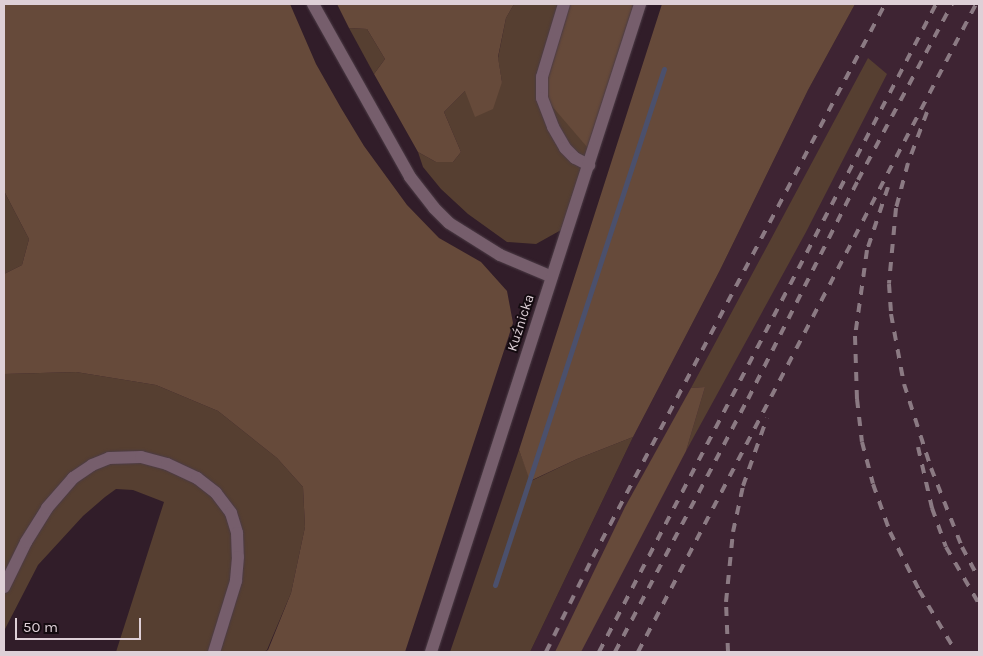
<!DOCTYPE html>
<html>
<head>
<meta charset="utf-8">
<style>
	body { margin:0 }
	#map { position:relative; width:983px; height:656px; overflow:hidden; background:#311d29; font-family:Karla,sans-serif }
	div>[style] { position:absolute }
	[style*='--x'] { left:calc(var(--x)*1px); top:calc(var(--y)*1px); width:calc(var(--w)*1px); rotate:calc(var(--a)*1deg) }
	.built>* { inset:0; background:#3e2433 }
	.green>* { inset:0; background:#563f31 }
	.forest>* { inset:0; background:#664a3a }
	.stream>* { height:5px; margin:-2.5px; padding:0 2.5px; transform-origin:2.5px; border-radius:2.5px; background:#4b506c }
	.roads { filter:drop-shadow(0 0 1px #4b3b45) drop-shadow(0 0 1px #4b3b45) }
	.minor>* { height:12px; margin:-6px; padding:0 6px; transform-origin:6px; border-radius:6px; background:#765e6c }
	.rail>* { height:4px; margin-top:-2px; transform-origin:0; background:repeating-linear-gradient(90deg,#8b7a83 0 9px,transparent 0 18px) }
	span { translate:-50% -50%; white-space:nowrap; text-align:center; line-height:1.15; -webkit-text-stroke:4px #140b10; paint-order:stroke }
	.street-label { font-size:14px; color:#ded0d7 }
	.frame { position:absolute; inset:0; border:5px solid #ded0d7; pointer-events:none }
	.scale { position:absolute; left:15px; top:618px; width:126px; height:22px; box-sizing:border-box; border:2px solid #ded0d7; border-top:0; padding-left:6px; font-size:15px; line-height:18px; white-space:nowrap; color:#ded0d7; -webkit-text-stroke:4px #140b10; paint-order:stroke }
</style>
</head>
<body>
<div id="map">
	<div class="built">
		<i style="clip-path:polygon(855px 4px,979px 4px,979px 652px,530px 652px,633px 437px,720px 270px,808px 90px)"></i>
	</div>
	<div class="green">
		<i style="clip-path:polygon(514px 4px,560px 4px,593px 154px,570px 225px,536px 244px,507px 242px,468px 214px,441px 189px,423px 167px,418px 152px,436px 162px,453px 162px,461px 152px,444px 112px,466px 90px,470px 101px,502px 82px,498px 58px,506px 18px)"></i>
		<i style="clip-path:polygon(349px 28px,367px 29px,385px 59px,374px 74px)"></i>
		<i style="clip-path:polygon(868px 58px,887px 74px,806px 232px,686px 451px,705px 387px,691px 388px)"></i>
		<i style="clip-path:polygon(4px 191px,29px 239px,22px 265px,4px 274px)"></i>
		<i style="clip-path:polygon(76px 372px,156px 385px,218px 411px,277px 458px,303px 487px,305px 527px,291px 593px,267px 650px,264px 652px,116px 652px,164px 502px,133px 490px,116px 489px,105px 497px,83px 516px,38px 565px,4px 631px,4px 374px)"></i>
		<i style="clip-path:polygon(633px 437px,530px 652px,450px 652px,519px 450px,531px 481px,577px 459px)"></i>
	</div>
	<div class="forest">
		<i style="clip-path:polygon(4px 4px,290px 4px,316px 64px,341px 108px,364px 146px,407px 205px,439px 238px,481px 262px,507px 291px,513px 323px,405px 652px,264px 652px,268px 650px,291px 593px,305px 527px,303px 487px,277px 458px,218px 411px,156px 385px,76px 372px,4px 374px,4px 274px,22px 265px,29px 239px,4px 191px)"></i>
		<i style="clip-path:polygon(337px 4px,514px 4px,506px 18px,498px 57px,502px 82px,493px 109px,475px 117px,465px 91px,444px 112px,461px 152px,453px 162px,436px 162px,418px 152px,374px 74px,385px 59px,367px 29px,349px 28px)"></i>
		<i style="clip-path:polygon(560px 4px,640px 4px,593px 154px,539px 91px)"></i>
		<i style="clip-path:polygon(662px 4px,855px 4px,808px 90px,720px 270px,633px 437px,577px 459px,530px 481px,519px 450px)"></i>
		<i style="clip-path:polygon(705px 387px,686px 451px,581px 652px,555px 652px,625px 507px,691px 388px)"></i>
	</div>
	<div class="stream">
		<i style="--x:495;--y:585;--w:543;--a:-71.87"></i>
	</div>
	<div class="roads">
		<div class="minor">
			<i style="--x:313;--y:4;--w:198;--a:60.7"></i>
			<i style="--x:410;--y:177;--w:39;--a:52"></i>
			<i style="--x:434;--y:208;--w:21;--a:45"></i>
			<i style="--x:449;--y:223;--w:60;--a:32.1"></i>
			<i style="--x:500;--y:255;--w:56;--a:22.9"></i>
			<i style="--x:564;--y:4;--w:76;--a:106.8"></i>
			<i style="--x:542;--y:77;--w:21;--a:90"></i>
			<i style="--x:542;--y:98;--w:31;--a:69"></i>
			<i style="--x:553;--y:127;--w:24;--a:60"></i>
			<i style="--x:565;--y:148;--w:14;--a:45"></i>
			<i style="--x:575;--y:158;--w:16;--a:27"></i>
			<i style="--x:4;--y:587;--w:50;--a:-63.9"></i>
			<i style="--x:26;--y:542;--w:40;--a:-58"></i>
			<i style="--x:47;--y:508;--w:40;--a:-49"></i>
			<i style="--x:73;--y:478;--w:23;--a:-34"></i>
			<i style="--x:92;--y:465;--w:18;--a:-22"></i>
			<i style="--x:109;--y:458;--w:32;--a:-2"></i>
			<i style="--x:141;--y:457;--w:27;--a:15"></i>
			<i style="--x:167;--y:464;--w:33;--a:25"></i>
			<i style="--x:197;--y:478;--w:24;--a:38"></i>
			<i style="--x:216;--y:493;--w:25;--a:53"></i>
			<i style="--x:231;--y:513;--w:21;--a:73"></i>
			<i style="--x:237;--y:533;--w:24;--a:88"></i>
			<i style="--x:238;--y:557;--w:24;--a:95"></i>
			<i style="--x:236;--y:581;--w:74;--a:107.2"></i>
			<i style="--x:431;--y:652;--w:681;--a:-72.12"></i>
		</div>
	</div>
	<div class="rail">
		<i style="--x:927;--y:112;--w:54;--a:110.4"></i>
		<i style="--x:908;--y:163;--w:47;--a:104.9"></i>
		<i style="--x:896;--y:208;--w:76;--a:95.3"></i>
		<i style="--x:889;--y:284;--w:30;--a:86"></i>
		<i style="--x:891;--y:314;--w:71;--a:79.5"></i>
		<i style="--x:904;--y:384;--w:88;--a:72.2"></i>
		<i style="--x:931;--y:468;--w:85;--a:68.6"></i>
		<i style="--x:962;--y:547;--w:36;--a:62"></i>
		<i style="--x:888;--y:187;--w:66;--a:108.4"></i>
		<i style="--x:867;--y:250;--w:87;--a:97.9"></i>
		<i style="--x:855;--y:336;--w:63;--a:88.2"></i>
		<i style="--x:857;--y:399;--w:43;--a:83.4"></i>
		<i style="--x:862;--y:442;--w:43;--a:75.3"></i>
		<i style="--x:873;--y:484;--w:51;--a:70.5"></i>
		<i style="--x:890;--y:532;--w:65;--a:63.4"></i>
		<i style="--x:919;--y:590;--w:72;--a:59.2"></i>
		<i style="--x:918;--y:447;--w:63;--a:77.1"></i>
		<i style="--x:932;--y:508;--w:41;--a:70.3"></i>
		<i style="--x:946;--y:547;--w:66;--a:59.9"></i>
		<i style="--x:546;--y:652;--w:106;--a:-63.7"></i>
		<i style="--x:593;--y:557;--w:625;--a:-62.16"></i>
		<i style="--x:599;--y:652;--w:730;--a:-62.52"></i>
		<i style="--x:615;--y:652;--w:286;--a:-62.3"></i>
		<i style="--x:748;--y:399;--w:245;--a:-63.3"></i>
		<i style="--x:858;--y:180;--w:200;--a:-61.9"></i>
		<i style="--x:638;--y:652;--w:731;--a:-62.45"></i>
		<i style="--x:728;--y:652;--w:50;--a:-92.3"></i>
		<i style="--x:726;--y:602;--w:70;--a:-84.3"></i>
		<i style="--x:733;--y:532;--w:47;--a:-77.7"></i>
		<i style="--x:743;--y:486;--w:72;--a:-70.6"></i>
	</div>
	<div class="street-label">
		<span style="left:521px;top:323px;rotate:-72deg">Kuźnicka</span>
	</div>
	<div class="frame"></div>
	<div class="scale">50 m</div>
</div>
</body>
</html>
